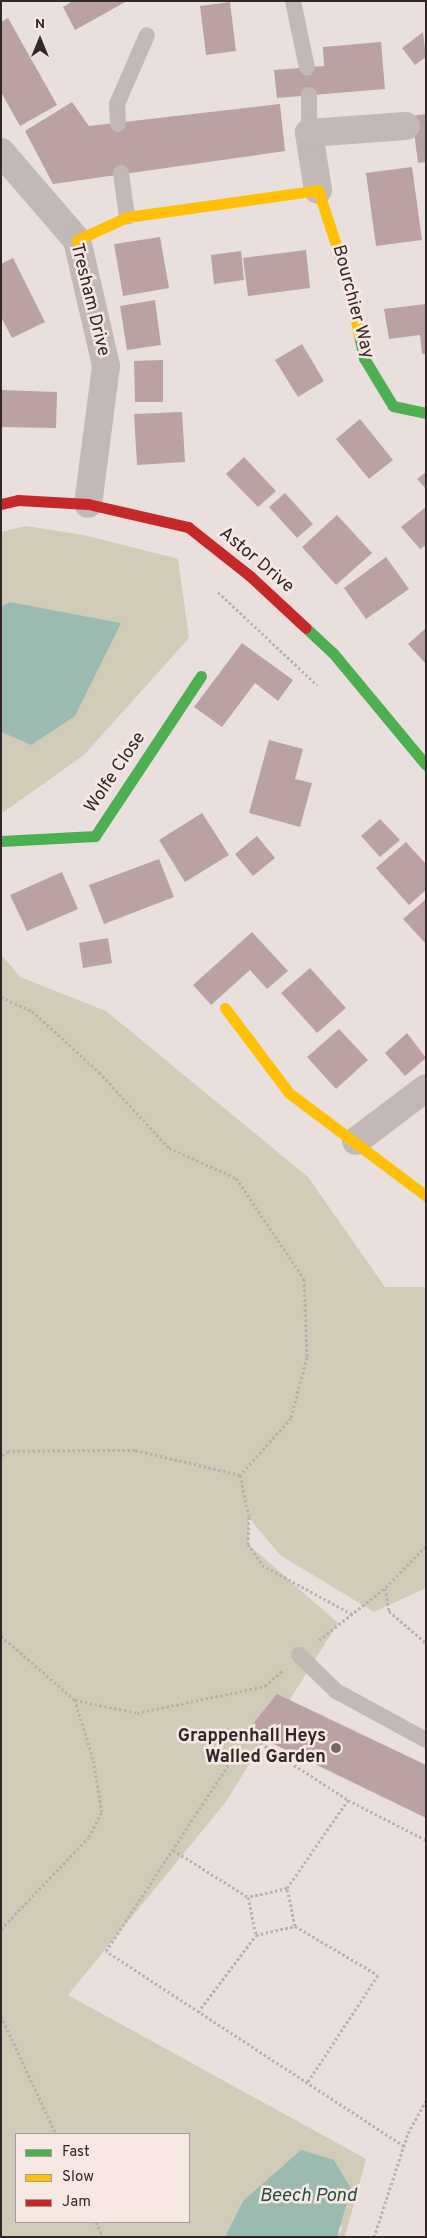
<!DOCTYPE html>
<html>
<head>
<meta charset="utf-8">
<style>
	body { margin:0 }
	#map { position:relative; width:427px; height:2238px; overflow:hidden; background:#e9e0dd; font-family:Overpass,sans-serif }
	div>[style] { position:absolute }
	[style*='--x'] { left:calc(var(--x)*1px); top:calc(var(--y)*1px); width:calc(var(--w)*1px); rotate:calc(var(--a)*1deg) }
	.green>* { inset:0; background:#d0ccb8 }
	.water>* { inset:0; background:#9bbab0 }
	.building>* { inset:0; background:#bba1a2 }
	.path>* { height:3px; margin-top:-1.5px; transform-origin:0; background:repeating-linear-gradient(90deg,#bab0af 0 2.5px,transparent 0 5px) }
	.lane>* { height:16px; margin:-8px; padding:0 8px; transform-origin:8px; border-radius:8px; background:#c2b8b6 }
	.street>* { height:28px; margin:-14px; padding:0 14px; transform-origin:14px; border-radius:14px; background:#c2b8b6 }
	.fast>* { height:11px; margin:-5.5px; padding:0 5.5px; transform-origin:5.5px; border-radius:5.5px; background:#4caf50 }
	.slow>* { height:11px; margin:-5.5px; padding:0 5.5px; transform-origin:5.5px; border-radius:5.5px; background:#ffc107 }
	.jam>* { height:11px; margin:-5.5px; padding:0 5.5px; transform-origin:5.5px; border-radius:5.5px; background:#c62828 }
	.dots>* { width:14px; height:14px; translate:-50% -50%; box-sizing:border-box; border:2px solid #f7e8e3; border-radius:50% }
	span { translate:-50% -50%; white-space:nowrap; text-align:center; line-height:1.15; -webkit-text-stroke:5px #f7e8e3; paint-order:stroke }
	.street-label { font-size:18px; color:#322626 }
	.poi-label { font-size:18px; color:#322626; font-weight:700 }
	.right { translate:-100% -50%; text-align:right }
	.water-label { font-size:19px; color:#1f4f43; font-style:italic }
	.frame { position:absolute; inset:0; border:2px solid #322626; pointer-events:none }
	.legend { position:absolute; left:15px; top:2133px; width:175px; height:90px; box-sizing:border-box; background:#f7e8e3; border:1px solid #a89a97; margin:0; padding:6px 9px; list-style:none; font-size:15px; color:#322626 }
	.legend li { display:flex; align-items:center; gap:10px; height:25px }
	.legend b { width:25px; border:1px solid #a89a97 }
	.north { position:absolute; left:15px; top:15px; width:50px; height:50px; -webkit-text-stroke:4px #f7e8e3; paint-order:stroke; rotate:0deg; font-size:14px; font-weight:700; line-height:20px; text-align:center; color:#322626 }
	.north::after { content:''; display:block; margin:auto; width:18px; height:22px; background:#322626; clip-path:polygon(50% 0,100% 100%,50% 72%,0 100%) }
</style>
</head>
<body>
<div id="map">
	<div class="green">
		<i style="clip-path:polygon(26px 526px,84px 535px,178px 559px,189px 638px,84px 755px,1px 814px,1px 732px,31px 745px,120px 623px,10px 602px,1px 606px,1px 532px)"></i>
		<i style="clip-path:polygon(evenodd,1px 954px,20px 977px,106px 1011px,308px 1177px,385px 1287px,426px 1287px,426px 1588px,374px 1612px,280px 1555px,249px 1518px,248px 1544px,338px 1623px,225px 1803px,68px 1995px,366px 2159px,345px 2237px,337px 2237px,343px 2227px,243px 2201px,225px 2237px,1px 2237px,1px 954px,16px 2134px,189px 2134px,189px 2222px,16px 2222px,16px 2134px)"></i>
	</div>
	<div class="water">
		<i style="clip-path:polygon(10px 602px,121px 623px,75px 716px,31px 745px,1px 732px,1px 606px)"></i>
		<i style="clip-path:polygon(301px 2150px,334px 2160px,351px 2189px,337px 2237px,225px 2237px,243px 2201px)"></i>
	</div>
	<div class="building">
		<i style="clip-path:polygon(73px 1px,127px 1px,75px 30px,63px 7px)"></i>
		<i style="clip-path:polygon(230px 2px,236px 51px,206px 55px,200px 6px)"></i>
		<i style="clip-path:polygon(8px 18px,57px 105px,20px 126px,1px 92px,1px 22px)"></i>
		<i style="clip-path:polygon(423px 32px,426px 57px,415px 65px,402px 48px)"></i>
		<i style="clip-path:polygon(381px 42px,385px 89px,277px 98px,274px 70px,324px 66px,323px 47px)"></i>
		<i style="clip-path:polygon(72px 102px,89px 126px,280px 104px,285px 151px,53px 184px,25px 131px)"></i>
		<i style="clip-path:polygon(426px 114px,426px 162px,418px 163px,412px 116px)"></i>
		<i style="clip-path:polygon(412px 167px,422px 240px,376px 246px,366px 173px)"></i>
		<i style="clip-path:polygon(160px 237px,169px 288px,123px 296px,114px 244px)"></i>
		<i style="clip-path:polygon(306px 250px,310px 288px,248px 296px,243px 258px)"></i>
		<i style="clip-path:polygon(241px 251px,244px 280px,214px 284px,211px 255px)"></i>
		<i style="clip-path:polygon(13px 258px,45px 322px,12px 338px,1px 317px,1px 264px)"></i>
		<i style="clip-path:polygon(155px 300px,161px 345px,127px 350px,120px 306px)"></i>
		<i style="clip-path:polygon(426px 304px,426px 354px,422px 354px,420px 335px,389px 339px,384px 309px)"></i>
		<i style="clip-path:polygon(302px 344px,324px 381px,298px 397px,275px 360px)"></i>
		<i style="clip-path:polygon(163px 360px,163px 402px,135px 402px,134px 361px)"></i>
		<i style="clip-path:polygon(1px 390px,57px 392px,56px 428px,1px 427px)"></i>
		<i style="clip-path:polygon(182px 412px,185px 462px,137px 465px,134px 414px)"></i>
		<i style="clip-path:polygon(360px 419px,393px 460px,369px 479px,336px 439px)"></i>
		<i style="clip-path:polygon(244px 457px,276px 491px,258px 507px,226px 474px)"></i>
		<i style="clip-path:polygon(426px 472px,426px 489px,417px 479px)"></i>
		<i style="clip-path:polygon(285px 493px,313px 524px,297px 538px,269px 507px)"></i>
		<i style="clip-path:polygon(426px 507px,426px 545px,420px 549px,401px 527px)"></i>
		<i style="clip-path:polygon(337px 515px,372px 553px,336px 585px,302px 547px)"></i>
		<i style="clip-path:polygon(386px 557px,409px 589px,366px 619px,344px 588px)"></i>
		<i style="clip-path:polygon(426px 628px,426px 664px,408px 644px)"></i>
		<i style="clip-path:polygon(242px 643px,293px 680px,278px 701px,255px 683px,222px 727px,194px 707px)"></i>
		<i style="clip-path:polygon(269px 740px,303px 749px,295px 779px,312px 783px,300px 827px,249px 813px)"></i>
		<i style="clip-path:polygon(202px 813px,229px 855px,185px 882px,159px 840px)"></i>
		<i style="clip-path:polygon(380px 819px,400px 840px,380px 857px,361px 836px)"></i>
		<i style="clip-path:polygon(257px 836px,275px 858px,253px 876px,235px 854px)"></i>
		<i style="clip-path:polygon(406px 842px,426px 864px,426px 890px,409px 905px,376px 868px)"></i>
		<i style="clip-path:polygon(159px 859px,174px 897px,104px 924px,89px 885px)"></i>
		<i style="clip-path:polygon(62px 872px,78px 909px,27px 931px,10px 895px)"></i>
		<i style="clip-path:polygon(426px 899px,426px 944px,403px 919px)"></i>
		<i style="clip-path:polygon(252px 932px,288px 971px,267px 989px,250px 970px,211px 1005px,193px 985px)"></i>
		<i style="clip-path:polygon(108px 938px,112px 963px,83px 968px,79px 943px)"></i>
		<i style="clip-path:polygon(310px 968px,346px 1008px,317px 1033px,281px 993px)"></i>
		<i style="clip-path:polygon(339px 1029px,368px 1060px,336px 1089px,307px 1057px)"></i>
		<i style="clip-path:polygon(407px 1033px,426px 1058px,405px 1076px,385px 1053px)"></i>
		<i style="clip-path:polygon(277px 1694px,426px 1765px,426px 1818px,247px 1731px)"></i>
	</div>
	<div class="path">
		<i style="--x:218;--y:592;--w:136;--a:43.2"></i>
		<i style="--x:1;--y:997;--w:34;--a:24"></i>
		<i style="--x:32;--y:1011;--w:91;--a:42.3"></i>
		<i style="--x:99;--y:1072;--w:103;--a:47.4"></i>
		<i style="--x:169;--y:1148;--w:73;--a:24.1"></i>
		<i style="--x:236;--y:1178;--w:122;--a:56"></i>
		<i style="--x:304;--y:1279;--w:78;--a:87.8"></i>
		<i style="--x:307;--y:1357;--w:63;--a:104.7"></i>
		<i style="--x:291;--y:1418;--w:76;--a:131.8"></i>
		<i style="--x:240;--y:1475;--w:108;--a:-166.6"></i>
		<i style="--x:135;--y:1450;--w:127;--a:179.5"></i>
		<i style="--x:8;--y:1451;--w:9;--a:144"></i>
		<i style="--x:240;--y:1475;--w:43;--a:77.9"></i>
		<i style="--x:249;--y:1517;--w:27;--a:92"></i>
		<i style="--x:248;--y:1544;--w:25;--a:56"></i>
		<i style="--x:262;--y:1565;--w:102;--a:28.6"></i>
		<i style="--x:426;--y:1546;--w:59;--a:134.3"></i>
		<i style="--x:385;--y:1588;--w:23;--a:80"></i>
		<i style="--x:389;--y:1611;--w:49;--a:40.9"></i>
		<i style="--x:1;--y:1636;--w:98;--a:40.9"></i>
		<i style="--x:75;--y:1700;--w:63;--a:11.8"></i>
		<i style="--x:137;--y:1713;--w:131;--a:-11.9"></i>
		<i style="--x:265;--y:1686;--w:23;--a:-41"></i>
		<i style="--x:319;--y:1640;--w:84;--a:-38.2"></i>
		<i style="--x:173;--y:1850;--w:89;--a:32.1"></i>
		<i style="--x:248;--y:1897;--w:39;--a:78"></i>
		<i style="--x:256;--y:1935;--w:40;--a:-13"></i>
		<i style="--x:295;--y:1926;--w:39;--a:-102"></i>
		<i style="--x:287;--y:1888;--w:40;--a:167"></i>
		<i style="--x:287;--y:1888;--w:107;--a:-55.3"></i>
		<i style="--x:295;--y:1926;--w:96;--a:30.6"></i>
		<i style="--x:378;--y:1975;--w:129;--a:123.3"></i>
		<i style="--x:1;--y:1929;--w:127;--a:-46.3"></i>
		<i style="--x:89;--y:1837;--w:28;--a:-63"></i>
		<i style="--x:102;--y:1812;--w:54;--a:-99.6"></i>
		<i style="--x:93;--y:1759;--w:61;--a:-107.2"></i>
		<i style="--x:198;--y:2012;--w:96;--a:-53"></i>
		<i style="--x:1;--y:2016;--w:130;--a:65"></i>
		<i style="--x:404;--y:2146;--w:356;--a:-146.8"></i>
		<i style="--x:106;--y:1951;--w:258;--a:-56.7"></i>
		<i style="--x:248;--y:1735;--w:119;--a:33"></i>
		<i style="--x:348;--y:1800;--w:88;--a:27.1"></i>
		<i style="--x:96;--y:2222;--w:17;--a:65"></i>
		<i style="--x:374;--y:2237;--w:109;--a:-71.9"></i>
		<i style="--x:408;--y:2133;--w:37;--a:-61"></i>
	</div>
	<div class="lane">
		<i style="--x:293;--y:1;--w:68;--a:78.2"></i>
		<i style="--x:309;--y:95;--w:38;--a:90"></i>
		<i style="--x:118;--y:124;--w:20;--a:-93"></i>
		<i style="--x:117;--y:104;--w:75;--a:-66.5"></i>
		<i style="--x:121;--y:173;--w:44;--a:82.2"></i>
		<i style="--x:299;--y:1655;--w:52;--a:44.2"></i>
		<i style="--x:336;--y:1691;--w:102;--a:28.6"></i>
	</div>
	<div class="street">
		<i style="--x:1;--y:152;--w:116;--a:49.2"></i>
		<i style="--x:77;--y:240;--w:129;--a:77"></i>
		<i style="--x:106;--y:366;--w:139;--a:97.4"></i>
		<i style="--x:318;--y:190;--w:58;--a:-99"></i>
		<i style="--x:309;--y:133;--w:97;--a:-4.1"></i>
		<i style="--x:356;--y:1141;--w:88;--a:-37.1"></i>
	</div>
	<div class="fast">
		<i style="--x:359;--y:335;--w:24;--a:78"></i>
		<i style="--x:364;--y:358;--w:56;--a:58.9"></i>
		<i style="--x:393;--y:406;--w:34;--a:12"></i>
		<i style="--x:306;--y:628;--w:37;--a:43"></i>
		<i style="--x:333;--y:653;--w:146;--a:50.3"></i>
		<i style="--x:1;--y:841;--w:94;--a:-3"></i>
		<i style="--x:95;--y:836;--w:192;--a:-56.5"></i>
	</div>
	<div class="slow">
		<i style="--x:77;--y:240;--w:55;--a:-24.7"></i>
		<i style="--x:127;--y:217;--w:193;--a:-8"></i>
		<i style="--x:318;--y:190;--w:93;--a:71.8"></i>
		<i style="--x:347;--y:278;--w:58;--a:78.1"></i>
		<i style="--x:225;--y:1008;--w:106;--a:53"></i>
		<i style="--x:289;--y:1093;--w:171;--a:36.9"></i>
	</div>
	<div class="jam">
		<i style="--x:1;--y:504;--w:17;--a:-13"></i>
		<i style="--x:18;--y:500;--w:70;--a:3.3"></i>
		<i style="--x:88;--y:504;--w:103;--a:13"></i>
		<i style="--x:188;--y:527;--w:79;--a:38.3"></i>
		<i style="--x:250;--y:576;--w:76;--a:42.9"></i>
	</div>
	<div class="dots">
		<i style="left:336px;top:1748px;background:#726766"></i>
	</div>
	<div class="street-label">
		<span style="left:89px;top:300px;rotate:76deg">Tresham Drive</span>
		<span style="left:352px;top:302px;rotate:75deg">Bourchier Way</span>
		<span style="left:256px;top:561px;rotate:40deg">Astor Drive</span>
		<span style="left:116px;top:773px;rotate:-56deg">Wolfe Close</span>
	</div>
	<div class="poi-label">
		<span class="right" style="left:326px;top:1748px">Grappenhall Heys<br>Walled Garden</span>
	</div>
	<div class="water-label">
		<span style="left:308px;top:2197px">Beech Pond</span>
	</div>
	<div class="frame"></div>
	<ul class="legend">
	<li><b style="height:6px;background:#4caf50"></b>Fast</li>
	<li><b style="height:6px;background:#ffc107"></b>Slow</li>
	<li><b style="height:6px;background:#c62828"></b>Jam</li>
	</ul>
	<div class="north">N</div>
</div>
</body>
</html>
